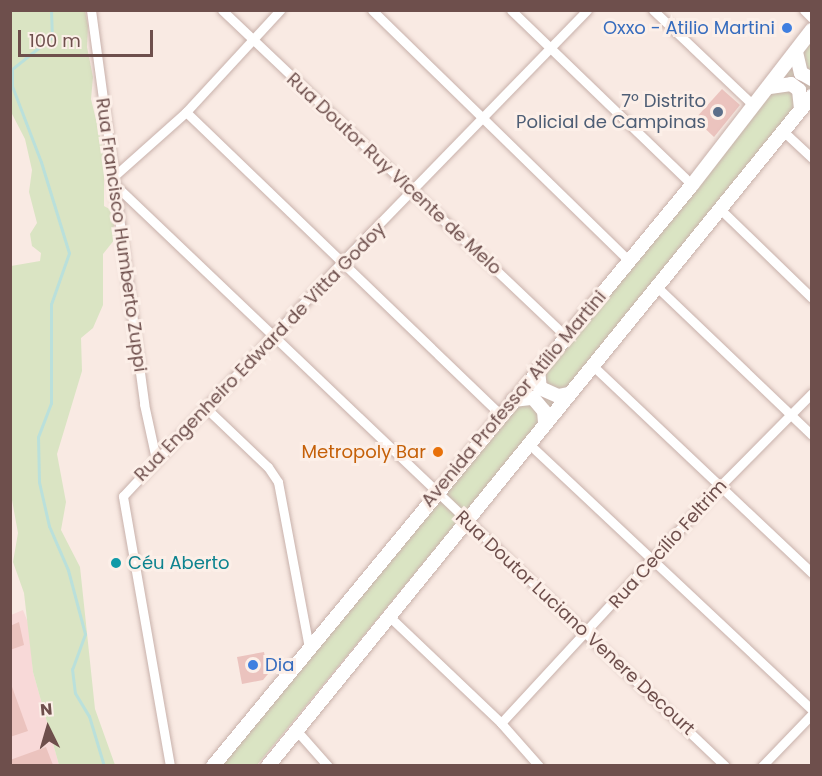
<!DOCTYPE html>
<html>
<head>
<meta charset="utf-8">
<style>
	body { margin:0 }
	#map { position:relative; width:822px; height:776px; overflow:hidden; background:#f9eae3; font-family:Poppins,sans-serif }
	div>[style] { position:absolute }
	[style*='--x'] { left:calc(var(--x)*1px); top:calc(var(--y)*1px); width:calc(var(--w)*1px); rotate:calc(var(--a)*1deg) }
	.commercial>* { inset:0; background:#f8d9d8 }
	.green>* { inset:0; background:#dae4c3 }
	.stream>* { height:3px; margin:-1.5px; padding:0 1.5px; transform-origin:1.5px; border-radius:1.5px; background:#bae0db }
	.building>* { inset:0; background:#ebc3be }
	.roads { filter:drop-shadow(0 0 2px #c8b1ab) drop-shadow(0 0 2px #c8b1ab) }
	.street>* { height:9px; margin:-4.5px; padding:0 4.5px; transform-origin:4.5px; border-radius:4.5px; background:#fff }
	.secondary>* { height:14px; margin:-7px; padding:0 7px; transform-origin:7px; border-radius:7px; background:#fff }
	.dots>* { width:16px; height:16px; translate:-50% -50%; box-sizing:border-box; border:3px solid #fcefe8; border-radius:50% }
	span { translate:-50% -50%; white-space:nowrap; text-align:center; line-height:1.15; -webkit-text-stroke:6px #fcefe8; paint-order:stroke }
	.shop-label { font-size:18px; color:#366cbe }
	.right { translate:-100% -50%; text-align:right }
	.left { translate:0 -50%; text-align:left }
	.service-label { font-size:18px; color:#4e5e75 }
	.street-label { font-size:18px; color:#6e4f4c }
	.food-label { font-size:18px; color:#c56008 }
	.culture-label { font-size:18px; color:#0d838f }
	.frame { position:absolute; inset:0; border:12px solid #6e4f4c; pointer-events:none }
	.north { position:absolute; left:18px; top:698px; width:60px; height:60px; -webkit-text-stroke:4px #fcefe8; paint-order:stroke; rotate:355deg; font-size:16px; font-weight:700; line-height:24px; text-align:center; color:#6e4f4c }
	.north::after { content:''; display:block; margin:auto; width:21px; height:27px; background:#6e4f4c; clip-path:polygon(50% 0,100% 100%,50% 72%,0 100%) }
	.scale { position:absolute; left:18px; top:30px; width:135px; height:27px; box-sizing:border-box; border:3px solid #6e4f4c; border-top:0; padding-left:8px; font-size:18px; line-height:21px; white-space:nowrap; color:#6e4f4c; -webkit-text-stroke:4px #fcefe8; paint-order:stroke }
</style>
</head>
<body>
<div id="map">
	<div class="commercial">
		<i style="clip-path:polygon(23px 610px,29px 625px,33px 672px,59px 765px,11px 766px,11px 615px)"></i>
	</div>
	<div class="green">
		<i style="clip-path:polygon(10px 11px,85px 11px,88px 26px,87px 47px,93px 77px,91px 99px,104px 153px,104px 206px,113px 211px,115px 239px,103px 254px,103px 305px,93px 328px,81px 338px,82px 371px,57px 454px,66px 502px,61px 530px,80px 567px,95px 709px,115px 765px,59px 765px,33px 672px,24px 593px,13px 562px,18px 533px,10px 489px,11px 266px,40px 261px,41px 253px,32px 246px,30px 234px,37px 223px,29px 192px,32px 170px,25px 139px,11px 112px)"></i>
		<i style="clip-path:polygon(811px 33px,811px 92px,257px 765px,215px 766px)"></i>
	</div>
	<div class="stream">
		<i style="--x:51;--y:10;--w:27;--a:88"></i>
		<i style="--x:52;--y:37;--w:51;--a:141.3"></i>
		<i style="--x:12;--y:69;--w:17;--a:90"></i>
		<i style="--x:12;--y:86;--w:81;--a:69.1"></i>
		<i style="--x:41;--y:162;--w:95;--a:72.9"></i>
		<i style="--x:69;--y:253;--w:54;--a:109.4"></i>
		<i style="--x:51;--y:304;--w:99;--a:90"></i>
		<i style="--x:51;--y:403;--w:36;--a:111"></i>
		<i style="--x:38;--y:437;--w:45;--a:88.7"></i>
		<i style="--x:39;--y:482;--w:45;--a:77.2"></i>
		<i style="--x:49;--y:526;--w:48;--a:66.6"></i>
		<i style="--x:68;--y:570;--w:66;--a:75.1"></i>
		<i style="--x:85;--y:634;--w:37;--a:110"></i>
		<i style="--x:72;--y:669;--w:24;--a:83"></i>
		<i style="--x:75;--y:693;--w:27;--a:59"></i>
		<i style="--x:89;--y:716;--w:52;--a:73.3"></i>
	</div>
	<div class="building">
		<i style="clip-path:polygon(722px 89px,740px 105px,714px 137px,695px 119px)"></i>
		<i style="clip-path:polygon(19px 622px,24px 645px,10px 650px,10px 626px)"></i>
		<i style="clip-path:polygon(264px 652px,268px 674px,263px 680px,242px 684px,237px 657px)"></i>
		<i style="clip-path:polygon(11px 684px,28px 731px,10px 737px,10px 685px)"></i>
		<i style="clip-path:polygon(46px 747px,53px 765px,10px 765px,10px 760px)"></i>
	</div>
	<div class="roads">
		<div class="street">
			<i style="--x:91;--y:10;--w:398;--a:82.3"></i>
			<i style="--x:144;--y:404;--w:56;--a:77.7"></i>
			<i style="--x:222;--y:10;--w:475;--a:43.5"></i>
			<i style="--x:372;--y:10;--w:359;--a:44.3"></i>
			<i style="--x:511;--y:10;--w:252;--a:44"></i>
			<i style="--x:653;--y:10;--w:139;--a:43.5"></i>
			<i style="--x:804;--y:10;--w:11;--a:45"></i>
			<i style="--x:186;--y:112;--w:437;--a:43.9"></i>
			<i style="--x:783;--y:131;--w:40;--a:43"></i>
			<i style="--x:112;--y:178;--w:99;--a:-41.7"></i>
			<i style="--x:186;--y:112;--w:139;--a:-47.3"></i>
			<i style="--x:113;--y:183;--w:845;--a:43.61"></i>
			<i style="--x:719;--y:208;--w:129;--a:44.1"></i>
			<i style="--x:655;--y:285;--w:217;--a:43.7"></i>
			<i style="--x:591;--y:364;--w:304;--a:43.4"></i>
			<i style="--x:207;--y:409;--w:84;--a:43.6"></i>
			<i style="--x:268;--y:467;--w:18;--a:56"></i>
			<i style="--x:278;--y:482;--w:169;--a:79.4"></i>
			<i style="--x:528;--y:443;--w:390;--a:43.2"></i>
			<i style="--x:394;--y:621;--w:148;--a:43.6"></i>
			<i style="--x:501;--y:723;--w:57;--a:48.5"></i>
			<i style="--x:501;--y:723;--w:323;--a:-47.3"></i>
			<i style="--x:720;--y:486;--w:131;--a:-45.3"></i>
			<i style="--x:297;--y:731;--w:47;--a:48.5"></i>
			<i style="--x:170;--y:766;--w:274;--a:-99.9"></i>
			<i style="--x:123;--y:496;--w:320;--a:-46.9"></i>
			<i style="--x:342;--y:262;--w:351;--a:-45.8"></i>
			<i style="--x:762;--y:766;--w:72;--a:-46.1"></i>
		</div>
		<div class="secondary">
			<i style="--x:796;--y:52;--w:22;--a:77"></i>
			<i style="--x:801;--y:73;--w:13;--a:29"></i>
			<i style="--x:770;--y:87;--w:21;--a:-8"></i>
			<i style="--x:791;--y:84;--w:10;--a:37"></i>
			<i style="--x:799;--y:90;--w:18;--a:84"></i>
			<i style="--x:538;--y:370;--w:18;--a:84"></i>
			<i style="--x:540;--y:388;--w:20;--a:24"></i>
			<i style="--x:558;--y:396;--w:10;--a:-11"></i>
			<i style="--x:513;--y:400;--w:20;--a:-6"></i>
			<i style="--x:533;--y:398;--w:17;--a:50"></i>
			<i style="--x:544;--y:411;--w:11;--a:85"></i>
			<i style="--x:213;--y:766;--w:753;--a:-50.5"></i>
			<i style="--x:692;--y:185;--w:196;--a:-52.3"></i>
			<i style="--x:268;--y:766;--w:863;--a:-50.93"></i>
		</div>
	</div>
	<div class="dots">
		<i style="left:787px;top:28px;background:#3f7fe0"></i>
		<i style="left:718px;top:112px;background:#5c6f8a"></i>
		<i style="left:438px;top:452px;background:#e8710a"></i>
		<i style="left:116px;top:563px;background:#0f9aa8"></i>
		<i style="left:253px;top:665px;background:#3f7fe0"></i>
	</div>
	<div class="shop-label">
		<span class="right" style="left:775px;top:28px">Oxxo - Atilio Martini</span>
		<span class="left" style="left:265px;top:665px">Dia</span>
	</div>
	<div class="service-label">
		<span class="right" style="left:706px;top:112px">7º Distrito<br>Policial de Campinas</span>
	</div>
	<div class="street-label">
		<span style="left:394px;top:174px;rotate:43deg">Rua Doutor Ruy Vicente de Melo</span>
		<span style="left:121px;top:235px;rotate:82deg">Rua Francisco Humberto Zuppi</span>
		<span style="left:260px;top:352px;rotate:-46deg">Rua Engenheiro Edward de Vitta Godoy</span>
		<span style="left:514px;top:399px;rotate:-50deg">Avenida Professor Atílio Martini</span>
		<span style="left:668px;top:544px;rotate:-48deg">Rua Cecílio Feltrim</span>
		<span style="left:575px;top:623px;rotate:43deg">Rua Doutor Luciano Venere Decourt</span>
	</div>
	<div class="food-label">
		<span class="right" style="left:426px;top:452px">Metropoly Bar</span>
	</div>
	<div class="culture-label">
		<span class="left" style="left:128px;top:563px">Céu Aberto</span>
	</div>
	<div class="frame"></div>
	<div class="north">N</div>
	<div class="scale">100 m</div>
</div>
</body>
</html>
